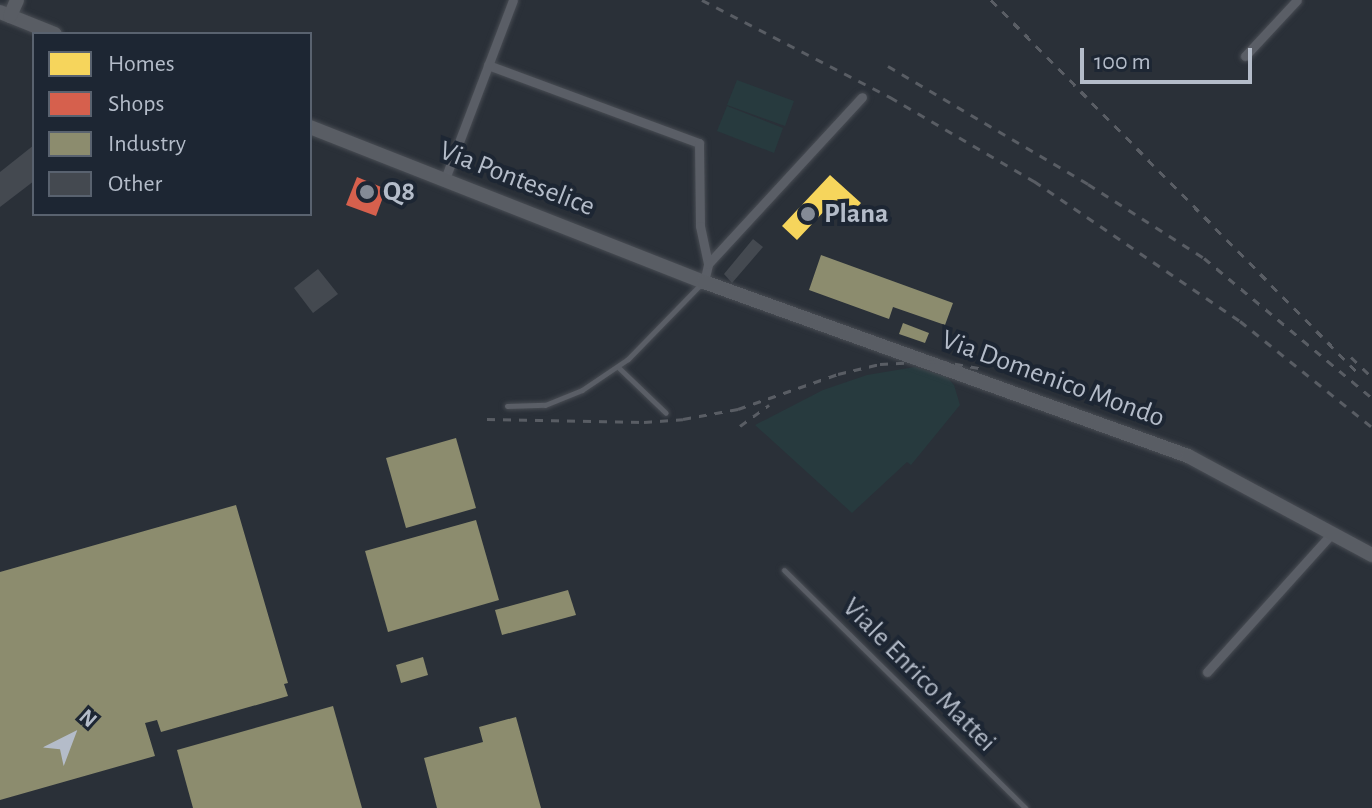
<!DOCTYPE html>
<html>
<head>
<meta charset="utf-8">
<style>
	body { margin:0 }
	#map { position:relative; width:1372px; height:808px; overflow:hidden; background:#2a3038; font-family:"Alegreya Sans",sans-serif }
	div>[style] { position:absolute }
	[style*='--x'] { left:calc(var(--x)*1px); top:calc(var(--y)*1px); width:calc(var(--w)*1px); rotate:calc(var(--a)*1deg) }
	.green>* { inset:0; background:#273a3e }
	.homes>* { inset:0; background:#f6d55c }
	.shops>* { inset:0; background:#d6604d }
	.industry>* { inset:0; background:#8c8c6e }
	.building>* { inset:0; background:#444950 }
	.roads { filter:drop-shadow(0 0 2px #484c53) drop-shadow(0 0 2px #484c53) }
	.lane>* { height:5px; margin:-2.5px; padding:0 2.5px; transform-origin:2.5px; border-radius:2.5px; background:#5a5e66 }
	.street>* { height:9px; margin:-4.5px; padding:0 4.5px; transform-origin:4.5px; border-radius:4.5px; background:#5a5e66 }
	.secondary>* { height:14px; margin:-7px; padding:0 7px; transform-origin:7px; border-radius:7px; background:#595d64 }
	.rail>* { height:3px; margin-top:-1.5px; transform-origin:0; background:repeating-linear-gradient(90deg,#595d64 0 8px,transparent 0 16px) }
	.dots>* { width:22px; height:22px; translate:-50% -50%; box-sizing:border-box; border:4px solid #1d2633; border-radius:50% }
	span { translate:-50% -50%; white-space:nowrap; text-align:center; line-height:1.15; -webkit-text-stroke:8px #1d2633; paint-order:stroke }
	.street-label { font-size:28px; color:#b4bcc9 }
	.poi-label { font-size:28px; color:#b4bcc9; font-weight:700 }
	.left { translate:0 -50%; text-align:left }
	.legend { position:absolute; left:32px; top:32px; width:280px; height:184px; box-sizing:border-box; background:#1d2633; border:2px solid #59626f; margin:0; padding:10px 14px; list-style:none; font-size:24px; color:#b4bcc9 }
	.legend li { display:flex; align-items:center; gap:16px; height:40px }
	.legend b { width:40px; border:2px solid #59626f }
	.north { position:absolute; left:32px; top:696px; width:80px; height:80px; -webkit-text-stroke:6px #1d2633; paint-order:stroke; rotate:42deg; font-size:22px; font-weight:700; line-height:32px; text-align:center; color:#b4bcc9 }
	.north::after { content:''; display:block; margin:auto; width:28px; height:36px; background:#b4bcc9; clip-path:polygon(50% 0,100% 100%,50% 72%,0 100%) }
	.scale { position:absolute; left:1080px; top:48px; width:172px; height:36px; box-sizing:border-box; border:4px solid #b4bcc9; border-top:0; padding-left:10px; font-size:24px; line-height:28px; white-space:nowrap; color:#b4bcc9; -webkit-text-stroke:6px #1d2633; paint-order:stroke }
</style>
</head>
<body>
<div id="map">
	<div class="green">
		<i style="clip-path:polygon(737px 80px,794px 101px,785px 126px,727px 105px)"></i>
		<i style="clip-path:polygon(727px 106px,783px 128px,774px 153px,717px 131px)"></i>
		<i style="clip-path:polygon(915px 367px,947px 377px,954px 385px,960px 405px,911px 465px,907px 462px,852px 513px,755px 425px,823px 390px,867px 375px)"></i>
	</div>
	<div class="homes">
		<i style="clip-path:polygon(830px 175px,861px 203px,845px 221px,829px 206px,797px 240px,782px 226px)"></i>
	</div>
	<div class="shops">
		<i style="clip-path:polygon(357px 177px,386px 189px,376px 216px,346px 205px)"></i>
	</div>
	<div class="industry">
		<i style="clip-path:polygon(821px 255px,953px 303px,945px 325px,893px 307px,889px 319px,809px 290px)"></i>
		<i style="clip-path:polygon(903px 323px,929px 333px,925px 343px,899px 334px)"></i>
		<i style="clip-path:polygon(456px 438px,476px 508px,406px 528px,386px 458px)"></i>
		<i style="clip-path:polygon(236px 505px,288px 683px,284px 684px,288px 696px,161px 732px,157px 720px,145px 723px,155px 756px,0 800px,0 572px)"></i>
		<i style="clip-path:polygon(476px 520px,499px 600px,388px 632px,365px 551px)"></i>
		<i style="clip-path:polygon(568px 590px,576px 615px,502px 635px,495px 610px)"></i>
		<i style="clip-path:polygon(423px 657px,428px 675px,401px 683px,396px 665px)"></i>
		<i style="clip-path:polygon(333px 706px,362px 808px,193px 808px,177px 750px)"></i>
		<i style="clip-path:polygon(516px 717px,541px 808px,437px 808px,424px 758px,483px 742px,479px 727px)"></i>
	</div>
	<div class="building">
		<i style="clip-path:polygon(34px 145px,34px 181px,0 207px,0 172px)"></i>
		<i style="clip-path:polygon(753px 239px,763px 247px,732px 283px,724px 274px)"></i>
		<i style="clip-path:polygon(318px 269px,338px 294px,313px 313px,294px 288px)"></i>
	</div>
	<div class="roads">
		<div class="lane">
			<i style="--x:618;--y:367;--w:66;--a:43.8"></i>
			<i style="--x:507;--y:406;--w:38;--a:-2"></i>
			<i style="--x:545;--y:405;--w:40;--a:-22"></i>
			<i style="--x:582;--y:390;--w:55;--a:-34"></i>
			<i style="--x:628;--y:359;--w:107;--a:-45.8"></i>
			<i style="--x:784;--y:570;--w:339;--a:44.6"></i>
		</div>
		<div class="street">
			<i style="--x:1245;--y:56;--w:76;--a:-47.1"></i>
			<i style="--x:488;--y:65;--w:225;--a:20.3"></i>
			<i style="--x:699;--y:143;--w:83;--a:89.3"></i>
			<i style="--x:700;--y:226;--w:39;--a:78"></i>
			<i style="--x:445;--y:179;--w:191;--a:-69.2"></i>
			<i style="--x:704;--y:282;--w:18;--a:-77"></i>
			<i style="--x:708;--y:264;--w:227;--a:-47.3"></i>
			<i style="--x:1207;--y:672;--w:187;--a:-48"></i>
		</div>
		<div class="secondary">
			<i style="--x:0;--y:12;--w:59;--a:21.8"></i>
			<i style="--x:10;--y:16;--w:17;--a:-66"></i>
			<i style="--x:310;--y:127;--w:423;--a:21.5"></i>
			<i style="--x:704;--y:282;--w:514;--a:19.77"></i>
			<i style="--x:1188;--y:456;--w:209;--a:28.3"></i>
		</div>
	</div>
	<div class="rail">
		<i style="--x:702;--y:0;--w:212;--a:27.3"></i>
		<i style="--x:890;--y:97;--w:167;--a:30.3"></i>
		<i style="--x:1034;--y:181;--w:249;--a:34.2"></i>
		<i style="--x:1240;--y:321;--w:169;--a:38.8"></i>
		<i style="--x:991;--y:0;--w:520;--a:45.47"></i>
		<i style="--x:888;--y:66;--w:232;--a:30.5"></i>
		<i style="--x:1088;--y:184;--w:138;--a:32.5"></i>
		<i style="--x:1204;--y:258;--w:219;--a:39.8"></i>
		<i style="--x:1351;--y:357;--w:29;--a:44"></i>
		<i style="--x:487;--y:419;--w:157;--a:1.1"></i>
		<i style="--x:644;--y:422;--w:39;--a:-4"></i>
		<i style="--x:683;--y:419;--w:56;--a:-10.3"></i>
		<i style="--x:738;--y:409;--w:106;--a:-19.3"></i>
		<i style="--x:838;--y:374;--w:43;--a:-13.4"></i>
		<i style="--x:880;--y:364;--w:59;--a:-2.9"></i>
		<i style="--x:939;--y:361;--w:46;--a:10.1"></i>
		<i style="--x:740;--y:426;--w:36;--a:-36"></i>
	</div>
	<div class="dots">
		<i style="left:367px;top:192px;background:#848b96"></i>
		<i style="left:808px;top:214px;background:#848b96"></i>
	</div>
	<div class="street-label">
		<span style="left:517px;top:179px;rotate:21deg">Via Ponteselice</span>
		<span style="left:1053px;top:379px;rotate:20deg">Via Domenico Mondo</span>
		<span style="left:919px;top:675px;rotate:45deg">Viale Enrico Mattei</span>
	</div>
	<div class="poi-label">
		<span class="left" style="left:383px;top:192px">Q8</span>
		<span class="left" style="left:824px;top:214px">Plana</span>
	</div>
	<ul class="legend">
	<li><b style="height:22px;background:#f6d55c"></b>Homes</li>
	<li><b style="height:22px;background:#d6604d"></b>Shops</li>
	<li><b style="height:22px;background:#8c8c6e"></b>Industry</li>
	<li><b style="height:22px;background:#444950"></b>Other</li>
	</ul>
	<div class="north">N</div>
	<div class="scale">100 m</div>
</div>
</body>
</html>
